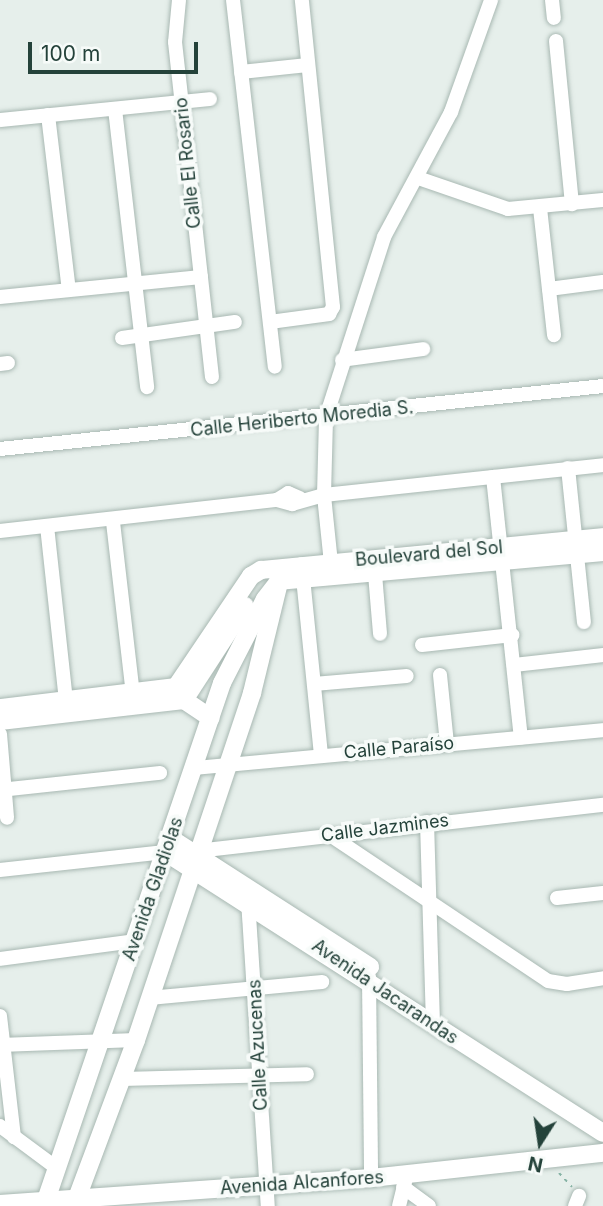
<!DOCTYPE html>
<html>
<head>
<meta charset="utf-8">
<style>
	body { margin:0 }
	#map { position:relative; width:603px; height:1206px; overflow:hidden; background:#e6efeb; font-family:Inter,sans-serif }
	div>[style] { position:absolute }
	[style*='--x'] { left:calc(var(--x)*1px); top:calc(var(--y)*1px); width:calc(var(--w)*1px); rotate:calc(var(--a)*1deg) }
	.path>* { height:2px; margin-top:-1px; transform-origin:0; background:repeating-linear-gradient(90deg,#86b3a5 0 3.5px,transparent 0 8.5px) }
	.roads { filter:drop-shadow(0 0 2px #a8b8b2) drop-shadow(0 0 2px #a8b8b2) }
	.minor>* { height:14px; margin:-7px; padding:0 7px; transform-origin:7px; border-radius:7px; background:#fff }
	.tertiary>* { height:18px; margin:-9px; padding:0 9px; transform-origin:9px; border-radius:9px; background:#fff }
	span { translate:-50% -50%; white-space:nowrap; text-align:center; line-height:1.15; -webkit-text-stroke:7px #f7fbf9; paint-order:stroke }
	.street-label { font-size:18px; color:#24423a }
	.north { position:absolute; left:505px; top:1108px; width:70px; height:70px; -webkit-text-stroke:5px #f7fbf9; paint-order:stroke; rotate:192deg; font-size:19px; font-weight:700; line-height:28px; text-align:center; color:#24423a }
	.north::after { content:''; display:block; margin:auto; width:24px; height:32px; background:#24423a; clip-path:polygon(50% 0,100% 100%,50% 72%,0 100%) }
	.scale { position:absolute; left:28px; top:42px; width:170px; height:32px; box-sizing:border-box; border:4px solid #24423a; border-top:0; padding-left:9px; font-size:21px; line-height:24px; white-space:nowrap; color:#24423a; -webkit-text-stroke:5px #f7fbf9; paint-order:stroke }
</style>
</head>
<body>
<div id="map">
	<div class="path">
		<i style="--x:559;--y:1173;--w:19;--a:47"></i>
	</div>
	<div class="roads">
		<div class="minor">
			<i style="--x:179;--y:0;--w:42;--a:95.4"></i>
			<i style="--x:175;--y:42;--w:337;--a:83.7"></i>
			<i style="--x:233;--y:0;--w:369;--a:83.5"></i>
			<i style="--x:552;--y:0;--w:18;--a:84"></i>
			<i style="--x:556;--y:41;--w:164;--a:84.4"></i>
			<i style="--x:241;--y:72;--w:67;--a:-6"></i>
			<i style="--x:115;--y:109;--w:280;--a:83.4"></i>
			<i style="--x:48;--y:115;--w:176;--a:83.2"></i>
			<i style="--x:0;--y:120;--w:211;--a:-5.7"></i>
			<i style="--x:418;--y:178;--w:95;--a:19"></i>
			<i style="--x:508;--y:209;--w:95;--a:-5.4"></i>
			<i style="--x:540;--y:208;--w:128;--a:83.7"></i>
			<i style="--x:549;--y:289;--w:54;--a:-7.4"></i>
			<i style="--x:0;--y:297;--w:202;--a:-5.7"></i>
			<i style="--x:270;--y:322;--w:60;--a:-7.7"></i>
			<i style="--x:329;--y:314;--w:8;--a:-60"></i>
			<i style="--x:333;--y:307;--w:309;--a:-95.8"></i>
			<i style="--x:122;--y:338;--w:114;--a:-8.1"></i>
			<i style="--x:342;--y:360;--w:82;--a:-7.7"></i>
			<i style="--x:0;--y:364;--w:8;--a:-7"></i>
			<i style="--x:0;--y:449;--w:606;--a:-5.96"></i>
			<i style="--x:568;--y:468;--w:155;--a:84.1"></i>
			<i style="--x:493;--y:477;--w:262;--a:83.9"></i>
			<i style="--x:277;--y:500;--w:16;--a:15"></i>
			<i style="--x:292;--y:504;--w:33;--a:-16"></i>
			<i style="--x:324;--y:495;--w:281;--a:-6.1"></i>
			<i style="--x:113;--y:522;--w:182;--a:83.4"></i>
			<i style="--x:47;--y:526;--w:184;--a:83.8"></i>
			<i style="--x:0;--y:531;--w:279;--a:-6.4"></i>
			<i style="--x:277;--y:500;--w:13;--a:-32"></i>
			<i style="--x:288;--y:493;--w:13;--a:23"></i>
			<i style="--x:374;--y:562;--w:72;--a:85.2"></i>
			<i style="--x:302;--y:568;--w:188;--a:84.2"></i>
			<i style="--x:332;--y:573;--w:78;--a:-95.9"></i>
			<i style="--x:324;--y:495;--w:78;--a:-88.5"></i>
			<i style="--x:326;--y:417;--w:189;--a:-72.1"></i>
			<i style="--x:384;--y:237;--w:142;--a:-61.8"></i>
			<i style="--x:451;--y:112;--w:119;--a:-70.3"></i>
			<i style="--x:422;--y:645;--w:91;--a:-6.3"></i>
			<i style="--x:514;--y:665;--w:90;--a:-6.4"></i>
			<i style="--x:440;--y:675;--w:69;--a:84.2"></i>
			<i style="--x:314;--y:684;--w:93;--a:-4.9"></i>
			<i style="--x:0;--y:734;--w:84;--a:85.2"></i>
			<i style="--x:195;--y:768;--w:410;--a:-5.3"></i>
			<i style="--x:0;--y:790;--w:161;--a:-6.1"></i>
			<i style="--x:427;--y:822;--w:202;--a:88.3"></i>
			<i style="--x:330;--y:835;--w:262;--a:33.8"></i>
			<i style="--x:548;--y:981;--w:19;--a:9"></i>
			<i style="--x:567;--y:984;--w:36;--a:-9"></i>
			<i style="--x:197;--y:851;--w:409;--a:-6.5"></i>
			<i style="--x:0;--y:870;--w:166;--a:-6.2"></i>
			<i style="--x:557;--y:898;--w:46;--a:-6.2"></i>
			<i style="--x:248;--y:900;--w:307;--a:86.3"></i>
			<i style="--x:0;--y:959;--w:136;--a:-7.6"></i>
			<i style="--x:369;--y:977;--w:201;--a:89.4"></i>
			<i style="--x:149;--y:998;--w:174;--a:-5.3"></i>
			<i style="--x:0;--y:1016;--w:122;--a:83.4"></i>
			<i style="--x:0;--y:1045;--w:136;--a:-2.1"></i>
			<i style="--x:122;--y:1079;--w:185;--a:-1.5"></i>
			<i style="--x:0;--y:1126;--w:72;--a:36.6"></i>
			<i style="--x:403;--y:1187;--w:32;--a:36"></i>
			<i style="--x:399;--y:1206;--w:33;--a:-76"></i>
			<i style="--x:575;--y:1206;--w:11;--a:-68"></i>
		</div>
		<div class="tertiary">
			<i style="--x:278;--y:581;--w:326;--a:-5.1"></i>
			<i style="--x:184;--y:700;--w:112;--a:-57"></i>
			<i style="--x:0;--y:708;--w:177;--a:-6.8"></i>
			<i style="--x:176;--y:687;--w:134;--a:-56"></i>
			<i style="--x:251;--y:576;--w:12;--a:-31"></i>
			<i style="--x:261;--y:570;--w:344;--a:-5.5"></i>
			<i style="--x:0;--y:721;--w:185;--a:-6.5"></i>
			<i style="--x:184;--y:700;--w:32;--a:34"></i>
			<i style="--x:170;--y:838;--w:238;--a:32.8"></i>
			<i style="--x:165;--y:852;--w:520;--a:32.68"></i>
			<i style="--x:0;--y:1204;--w:372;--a:-4"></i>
			<i style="--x:371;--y:1178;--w:233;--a:-6.2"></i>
			<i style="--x:44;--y:1206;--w:552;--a:-71.2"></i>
			<i style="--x:222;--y:683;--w:94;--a:-62.9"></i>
			<i style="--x:265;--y:599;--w:23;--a:-52"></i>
			<i style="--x:279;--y:581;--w:27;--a:-33"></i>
			<i style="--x:74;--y:1206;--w:177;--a:-69.5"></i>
			<i style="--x:136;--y:1040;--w:366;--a:-71.5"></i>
			<i style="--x:252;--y:693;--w:114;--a:-76.3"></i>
		</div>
	</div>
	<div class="street-label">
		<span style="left:188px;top:163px;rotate:-96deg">Calle El Rosario</span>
		<span style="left:302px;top:419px;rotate:-6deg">Calle Heriberto Moredia S.</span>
		<span style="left:429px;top:554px;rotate:-5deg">Boulevard del Sol</span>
		<span style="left:399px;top:748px;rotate:-5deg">Calle Paraíso</span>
		<span style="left:385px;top:828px;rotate:-7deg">Calle Jazmines</span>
		<span style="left:153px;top:889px;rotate:-71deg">Avenida Gladiolas</span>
		<span style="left:385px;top:992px;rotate:34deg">Avenida Jacarandas</span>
		<span style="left:258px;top:1045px;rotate:-93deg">Calle Azucenas</span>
		<span style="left:302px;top:1183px;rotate:-4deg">Avenida Alcanfores</span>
	</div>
	<div class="north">N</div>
	<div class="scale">100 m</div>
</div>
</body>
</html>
